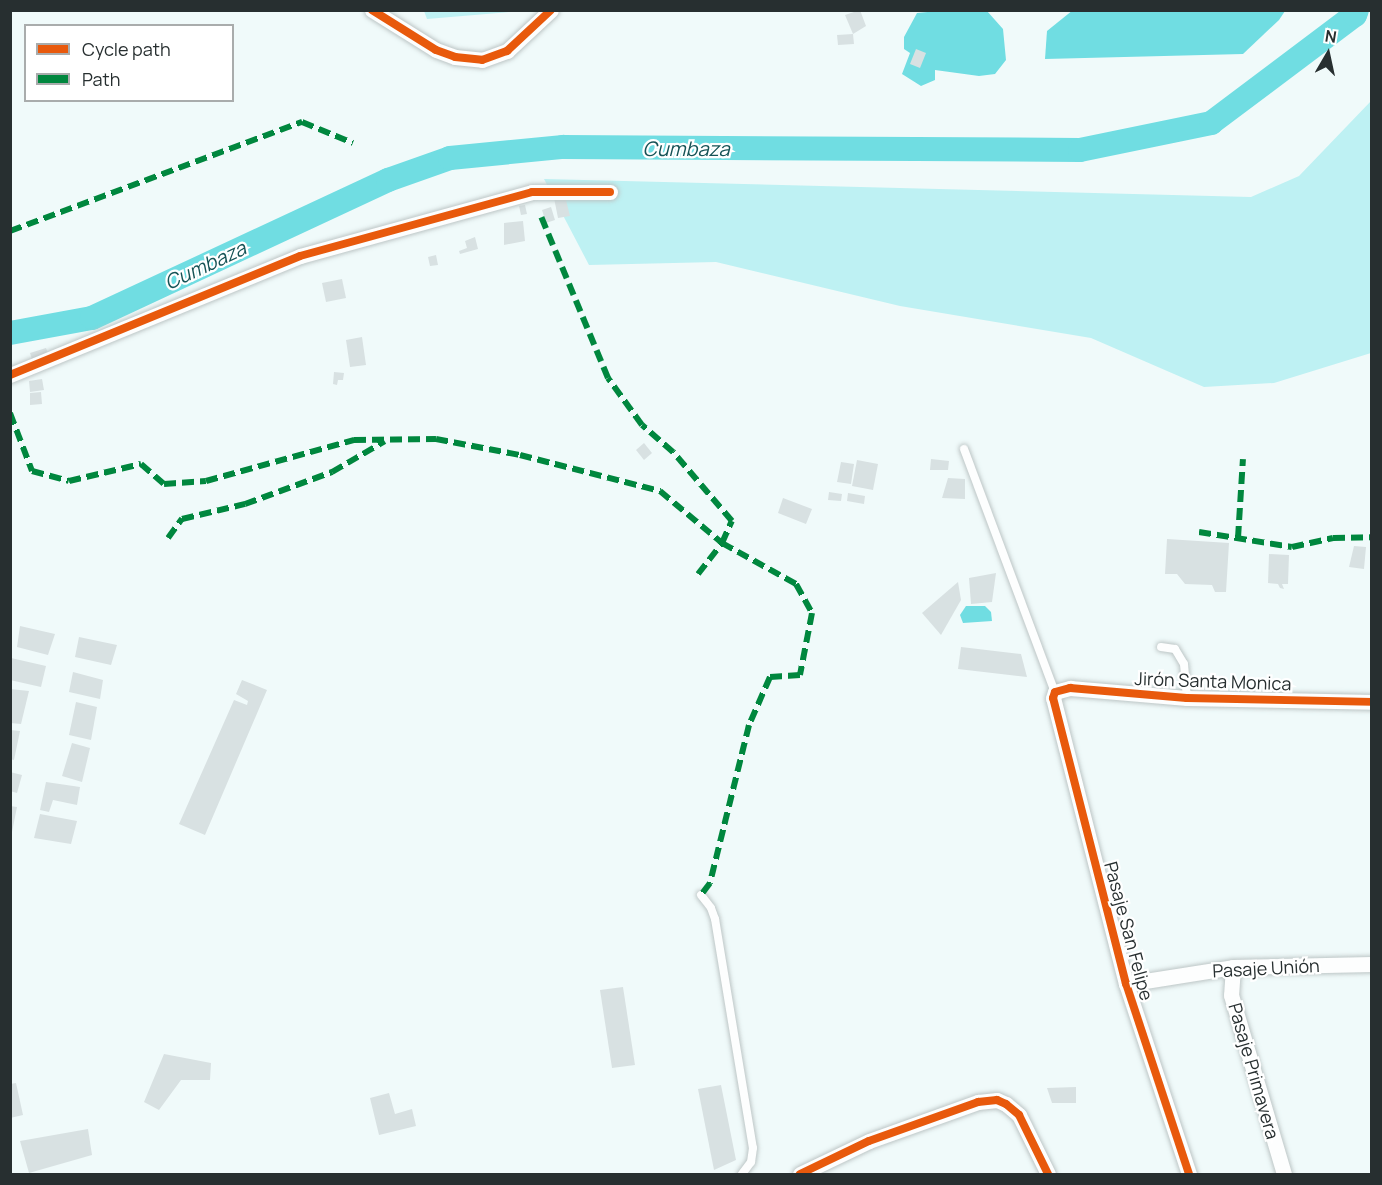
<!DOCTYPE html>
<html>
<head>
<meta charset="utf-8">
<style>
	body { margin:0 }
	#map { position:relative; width:1382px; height:1185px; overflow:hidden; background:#f0fafa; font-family:Manrope,sans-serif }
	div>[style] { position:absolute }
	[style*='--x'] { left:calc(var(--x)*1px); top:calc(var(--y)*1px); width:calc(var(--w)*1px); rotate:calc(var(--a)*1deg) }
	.green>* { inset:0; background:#bef1f3 }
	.water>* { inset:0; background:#70dde2 }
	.river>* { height:24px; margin:-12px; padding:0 12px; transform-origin:12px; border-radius:12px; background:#70dde2 }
	.building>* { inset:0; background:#d8e1e2 }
	.roads { filter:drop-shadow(0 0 2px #bdc6c6) drop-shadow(0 0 2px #bdc6c6) }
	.lane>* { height:8px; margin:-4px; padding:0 4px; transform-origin:4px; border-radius:4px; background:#fdfefe }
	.street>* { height:15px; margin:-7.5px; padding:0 7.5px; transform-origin:7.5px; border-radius:7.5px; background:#fdfefe }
	.quiet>* { height:6px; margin-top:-3px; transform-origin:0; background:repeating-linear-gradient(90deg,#00873e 0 12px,transparent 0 18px) }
	.cycleway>* { height:8px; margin:-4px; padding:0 4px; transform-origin:4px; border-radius:4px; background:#e8590c }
	span { translate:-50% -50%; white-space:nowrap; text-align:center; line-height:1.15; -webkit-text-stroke:4.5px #fff; paint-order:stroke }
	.street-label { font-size:18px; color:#272f30 }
	.water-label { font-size:20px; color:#155356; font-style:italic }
	.frame { position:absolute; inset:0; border:12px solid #272f30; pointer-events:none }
	.legend { position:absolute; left:24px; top:24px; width:210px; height:78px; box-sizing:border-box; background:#fff; border:2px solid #a9acac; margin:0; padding:8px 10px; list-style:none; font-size:18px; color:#272f30 }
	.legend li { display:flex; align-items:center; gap:12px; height:30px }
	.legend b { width:30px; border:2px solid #a9acac }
	.north { position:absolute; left:1298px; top:24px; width:60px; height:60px; -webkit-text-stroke:4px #fff; paint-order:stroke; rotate:9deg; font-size:16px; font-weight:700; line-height:24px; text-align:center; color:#272f30 }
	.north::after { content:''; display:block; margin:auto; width:21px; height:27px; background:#272f30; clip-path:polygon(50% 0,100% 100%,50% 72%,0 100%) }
</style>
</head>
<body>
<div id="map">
	<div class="green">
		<i style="clip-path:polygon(424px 11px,523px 11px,427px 19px)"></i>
		<i style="clip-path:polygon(1371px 101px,1371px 353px,1274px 383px,1204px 387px,1091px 338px,900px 306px,716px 262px,589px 265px,544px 179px,1251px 197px,1299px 176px)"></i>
	</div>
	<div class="water">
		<i style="clip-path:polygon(948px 10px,987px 11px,1003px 29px,1006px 60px,995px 74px,979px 76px,935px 70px,935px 80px,921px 86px,902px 74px,910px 53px,904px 49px,904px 37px,917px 13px)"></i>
		<i style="clip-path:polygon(1073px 10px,1285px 10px,1285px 11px,1279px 20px,1243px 54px,1045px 59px,1047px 31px)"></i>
		<i style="clip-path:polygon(966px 606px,985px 606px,991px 612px,992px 621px,963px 623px,960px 615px)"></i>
	</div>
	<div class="river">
		<i style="--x:10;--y:333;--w:83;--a:-10.4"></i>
		<i style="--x:92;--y:318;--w:327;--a:-25"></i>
		<i style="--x:388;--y:180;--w:66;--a:-19.5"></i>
		<i style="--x:450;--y:158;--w:114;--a:-5.6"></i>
		<i style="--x:563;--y:147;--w:517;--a:0.33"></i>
		<i style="--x:1080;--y:150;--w:134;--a:-11.6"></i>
		<i style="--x:1211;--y:123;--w:180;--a:-36.9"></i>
		<i style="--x:1355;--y:15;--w:5;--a:-68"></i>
	</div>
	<div class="building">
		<i style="clip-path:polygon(860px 10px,866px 26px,853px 34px,845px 15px)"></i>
		<i style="clip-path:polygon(853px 34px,854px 44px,838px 45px,837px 35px)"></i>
		<i style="clip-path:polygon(916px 49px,926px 53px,920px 68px,910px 64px)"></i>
		<i style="clip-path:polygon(565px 196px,570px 216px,558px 218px,554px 198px)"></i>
		<i style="clip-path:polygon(525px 205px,527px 214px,521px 215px,519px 206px)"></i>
		<i style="clip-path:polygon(551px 207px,555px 220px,546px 223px,542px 210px)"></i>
		<i style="clip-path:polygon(523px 221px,525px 241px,504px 245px,504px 223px)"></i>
		<i style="clip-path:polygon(475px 237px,478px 249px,460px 254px,459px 251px,467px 248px,465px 241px)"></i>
		<i style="clip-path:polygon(436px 255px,438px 265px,430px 266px,428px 257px)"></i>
		<i style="clip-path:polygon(342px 279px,346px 298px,326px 302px,322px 283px)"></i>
		<i style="clip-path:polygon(362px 337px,366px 365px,350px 367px,346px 340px)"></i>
		<i style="clip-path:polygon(46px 348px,49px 356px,33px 362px,30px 353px)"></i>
		<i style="clip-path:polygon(334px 372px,344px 373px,343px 380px,338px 380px,337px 385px,333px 384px)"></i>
		<i style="clip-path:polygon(42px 379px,44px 390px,30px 392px,29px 381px)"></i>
		<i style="clip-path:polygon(41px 392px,42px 404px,30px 405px,30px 393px)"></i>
		<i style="clip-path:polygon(644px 443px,652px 453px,644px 460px,636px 450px)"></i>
		<i style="clip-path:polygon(931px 459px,949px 461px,948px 470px,930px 470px)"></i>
		<i style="clip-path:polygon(857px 460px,878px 464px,873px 490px,852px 486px)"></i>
		<i style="clip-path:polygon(841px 462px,854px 464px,851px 484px,837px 482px)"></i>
		<i style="clip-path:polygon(948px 478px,965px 479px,965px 499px,942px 498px)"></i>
		<i style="clip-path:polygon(829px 492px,842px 494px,841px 501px,828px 500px)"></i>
		<i style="clip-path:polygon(848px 493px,865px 496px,864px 504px,847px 501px)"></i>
		<i style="clip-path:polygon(783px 498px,812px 509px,806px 524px,778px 513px)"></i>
		<i style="clip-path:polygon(1167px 539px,1229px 543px,1226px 592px,1215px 592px,1212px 585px,1185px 584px,1177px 574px,1165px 574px)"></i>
		<i style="clip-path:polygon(1354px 546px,1366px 547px,1364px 569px,1349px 567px)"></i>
		<i style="clip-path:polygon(1269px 554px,1289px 555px,1288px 584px,1282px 584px,1284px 589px,1280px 588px,1278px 584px,1268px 583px)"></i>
		<i style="clip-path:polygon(996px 573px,992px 602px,971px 604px,969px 578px)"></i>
		<i style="clip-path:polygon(958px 582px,961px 600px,941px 635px,922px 613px)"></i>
		<i style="clip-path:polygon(20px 626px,55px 634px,48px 655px,17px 647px)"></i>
		<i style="clip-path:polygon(79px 637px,117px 645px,111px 665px,75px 657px)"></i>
		<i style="clip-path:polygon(961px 647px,1021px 654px,1027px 677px,958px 669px)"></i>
		<i style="clip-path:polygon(11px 658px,46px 666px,41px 687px,10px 680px)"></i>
		<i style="clip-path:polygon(73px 672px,103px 680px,100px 699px,69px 692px)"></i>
		<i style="clip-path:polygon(242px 680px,267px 690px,205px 835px,179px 824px,234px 700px,247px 705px,248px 701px,236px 694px)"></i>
		<i style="clip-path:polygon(10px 689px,29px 691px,21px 724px,10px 723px)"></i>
		<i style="clip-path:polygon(76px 702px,97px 707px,91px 740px,69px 735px)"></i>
		<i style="clip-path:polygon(10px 730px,20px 731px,14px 760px,10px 759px)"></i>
		<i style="clip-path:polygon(72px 743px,90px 748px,82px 782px,62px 776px)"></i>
		<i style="clip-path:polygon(10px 772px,22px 775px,17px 793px,10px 791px)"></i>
		<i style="clip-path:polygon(46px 782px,80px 787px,77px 805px,53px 800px,49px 812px,40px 810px)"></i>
		<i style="clip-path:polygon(10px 806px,17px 807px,12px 832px,10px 832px)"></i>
		<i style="clip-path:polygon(40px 814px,77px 821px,71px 844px,34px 838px)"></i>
		<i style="clip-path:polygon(623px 987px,635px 1065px,612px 1068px,600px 990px)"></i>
		<i style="clip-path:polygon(164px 1054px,211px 1063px,210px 1080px,181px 1080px,159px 1110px,144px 1102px)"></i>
		<i style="clip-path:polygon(16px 1083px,23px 1115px,10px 1118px,10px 1084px)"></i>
		<i style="clip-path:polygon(721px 1085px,736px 1160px,714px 1170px,698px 1089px)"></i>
		<i style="clip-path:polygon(1076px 1087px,1076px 1103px,1052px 1103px,1047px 1088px)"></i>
		<i style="clip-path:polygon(389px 1093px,395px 1114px,412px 1109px,416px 1126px,379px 1135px,370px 1098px)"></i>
		<i style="clip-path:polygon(88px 1129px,92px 1155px,29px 1173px,20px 1141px)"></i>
	</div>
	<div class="roads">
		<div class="lane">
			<i style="--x:964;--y:449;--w:259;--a:69.5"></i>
			<i style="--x:1161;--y:647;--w:14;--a:8"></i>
			<i style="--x:1175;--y:649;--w:17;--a:59"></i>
			<i style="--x:1184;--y:664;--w:34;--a:85"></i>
			<i style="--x:701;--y:895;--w:16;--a:52"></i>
			<i style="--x:711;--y:908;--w:12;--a:70"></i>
			<i style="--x:715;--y:919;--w:232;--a:80.6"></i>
			<i style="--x:753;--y:1148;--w:14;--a:98"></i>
			<i style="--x:751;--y:1162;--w:15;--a:127"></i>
		</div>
		<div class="street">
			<i style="--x:372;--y:10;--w:75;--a:32"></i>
			<i style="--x:436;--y:50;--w:20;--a:20"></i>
			<i style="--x:455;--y:57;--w:27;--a:6"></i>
			<i style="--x:482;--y:60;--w:27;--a:-20"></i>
			<i style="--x:507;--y:51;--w:60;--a:-43"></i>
			<i style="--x:10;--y:375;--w:313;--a:-22.3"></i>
			<i style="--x:300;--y:256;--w:241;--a:-15.4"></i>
			<i style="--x:532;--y:192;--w:78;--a:0"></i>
			<i style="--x:1233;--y:967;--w:28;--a:94"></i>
			<i style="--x:1231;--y:995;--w:187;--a:73.5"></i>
			<i style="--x:1126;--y:984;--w:108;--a:-9"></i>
			<i style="--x:1233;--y:967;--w:139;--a:-1.2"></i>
			<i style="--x:800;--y:1174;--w:76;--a:-25.6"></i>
			<i style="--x:869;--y:1141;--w:116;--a:-19.7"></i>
			<i style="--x:978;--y:1102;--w:19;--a:-6"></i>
			<i style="--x:997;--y:1100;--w:10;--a:24"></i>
			<i style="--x:1006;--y:1104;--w:17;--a:40"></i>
			<i style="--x:1019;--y:1115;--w:66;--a:63.8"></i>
			<i style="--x:1189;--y:1174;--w:200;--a:-108.3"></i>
			<i style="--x:1126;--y:984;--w:295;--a:-104.3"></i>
			<i style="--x:1053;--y:698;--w:6;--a:-72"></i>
			<i style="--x:1055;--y:692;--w:16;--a:-15"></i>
			<i style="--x:1070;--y:688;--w:117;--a:4.9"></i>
			<i style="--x:1187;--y:698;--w:185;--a:1.2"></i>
		</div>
	</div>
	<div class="quiet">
		<i style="--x:10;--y:231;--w:312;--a:-20.5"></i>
		<i style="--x:302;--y:122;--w:55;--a:22.4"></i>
		<i style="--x:10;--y:413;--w:62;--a:69.2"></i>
		<i style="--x:32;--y:471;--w:38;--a:15"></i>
		<i style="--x:69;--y:481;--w:74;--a:-13.3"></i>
		<i style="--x:141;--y:464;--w:30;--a:41"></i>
		<i style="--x:164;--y:484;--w:42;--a:-4.1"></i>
		<i style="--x:206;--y:481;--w:154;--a:-15.5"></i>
		<i style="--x:354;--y:440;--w:82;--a:-0.7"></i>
		<i style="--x:436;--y:439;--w:86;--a:10.8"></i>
		<i style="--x:520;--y:455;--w:145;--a:14.4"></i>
		<i style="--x:660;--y:491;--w:81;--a:40"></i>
		<i style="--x:722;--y:543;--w:24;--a:-66"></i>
		<i style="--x:732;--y:521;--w:91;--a:-130.5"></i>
		<i style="--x:673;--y:452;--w:41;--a:-138.9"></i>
		<i style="--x:642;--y:425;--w:58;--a:-125.9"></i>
		<i style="--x:608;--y:378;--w:175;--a:-112.5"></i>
		<i style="--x:1199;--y:532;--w:94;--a:9.2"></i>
		<i style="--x:1292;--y:547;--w:42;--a:-12.4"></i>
		<i style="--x:1333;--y:538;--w:39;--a:-1"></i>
		<i style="--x:168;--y:538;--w:24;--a:-54"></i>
		<i style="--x:182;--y:519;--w:65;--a:-13.4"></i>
		<i style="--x:245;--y:504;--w:93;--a:-20.2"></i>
		<i style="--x:332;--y:472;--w:61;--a:-30.3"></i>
		<i style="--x:1238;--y:538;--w:79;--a:-86.4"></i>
		<i style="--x:698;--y:574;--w:39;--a:-52"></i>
		<i style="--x:722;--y:543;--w:85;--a:29"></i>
		<i style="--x:796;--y:584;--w:33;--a:61"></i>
		<i style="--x:812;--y:613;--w:63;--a:101"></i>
		<i style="--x:800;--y:675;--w:30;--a:176"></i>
		<i style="--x:770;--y:677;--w:52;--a:113.6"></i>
		<i style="--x:749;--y:725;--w:163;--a:103.9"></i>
		<i style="--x:710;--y:883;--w:15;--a:127"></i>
	</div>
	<div class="cycleway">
		<i style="--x:372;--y:10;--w:75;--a:32"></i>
		<i style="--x:436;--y:50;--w:20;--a:20"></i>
		<i style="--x:455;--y:57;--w:27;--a:6"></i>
		<i style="--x:482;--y:60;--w:27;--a:-20"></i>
		<i style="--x:507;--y:51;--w:60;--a:-43"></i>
		<i style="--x:10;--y:375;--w:313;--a:-22.3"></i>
		<i style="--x:300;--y:256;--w:241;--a:-15.4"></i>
		<i style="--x:532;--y:192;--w:78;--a:0"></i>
		<i style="--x:800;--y:1174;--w:76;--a:-25.6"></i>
		<i style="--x:869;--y:1141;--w:116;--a:-19.7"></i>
		<i style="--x:978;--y:1102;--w:19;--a:-6"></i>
		<i style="--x:997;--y:1100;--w:10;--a:24"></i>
		<i style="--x:1006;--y:1104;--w:17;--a:40"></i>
		<i style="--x:1019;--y:1115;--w:66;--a:63.8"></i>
		<i style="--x:1189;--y:1174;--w:200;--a:-108.3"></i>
		<i style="--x:1126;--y:984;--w:295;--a:-104.3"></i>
		<i style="--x:1053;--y:698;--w:6;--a:-72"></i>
		<i style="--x:1055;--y:692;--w:16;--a:-15"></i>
		<i style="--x:1070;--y:688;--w:117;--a:4.9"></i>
		<i style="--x:1187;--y:698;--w:185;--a:1.2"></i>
	</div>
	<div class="street-label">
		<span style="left:1213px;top:681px;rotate:2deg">Jirón Santa Monica</span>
		<span style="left:1129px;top:931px;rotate:75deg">Pasaje San Felipe</span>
		<span style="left:1266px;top:968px;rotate:-3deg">Pasaje Unión</span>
		<span style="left:1254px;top:1071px;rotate:74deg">Pasaje Primavera</span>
	</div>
	<div class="water-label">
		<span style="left:686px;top:148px">Cumbaza</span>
		<span style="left:205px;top:265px;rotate:-25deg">Cumbaza</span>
	</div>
	<div class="frame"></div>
	<ul class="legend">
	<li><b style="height:8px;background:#e8590c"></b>Cycle path</li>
	<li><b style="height:8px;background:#00873e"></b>Path</li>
	</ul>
	<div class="north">N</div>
</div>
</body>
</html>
